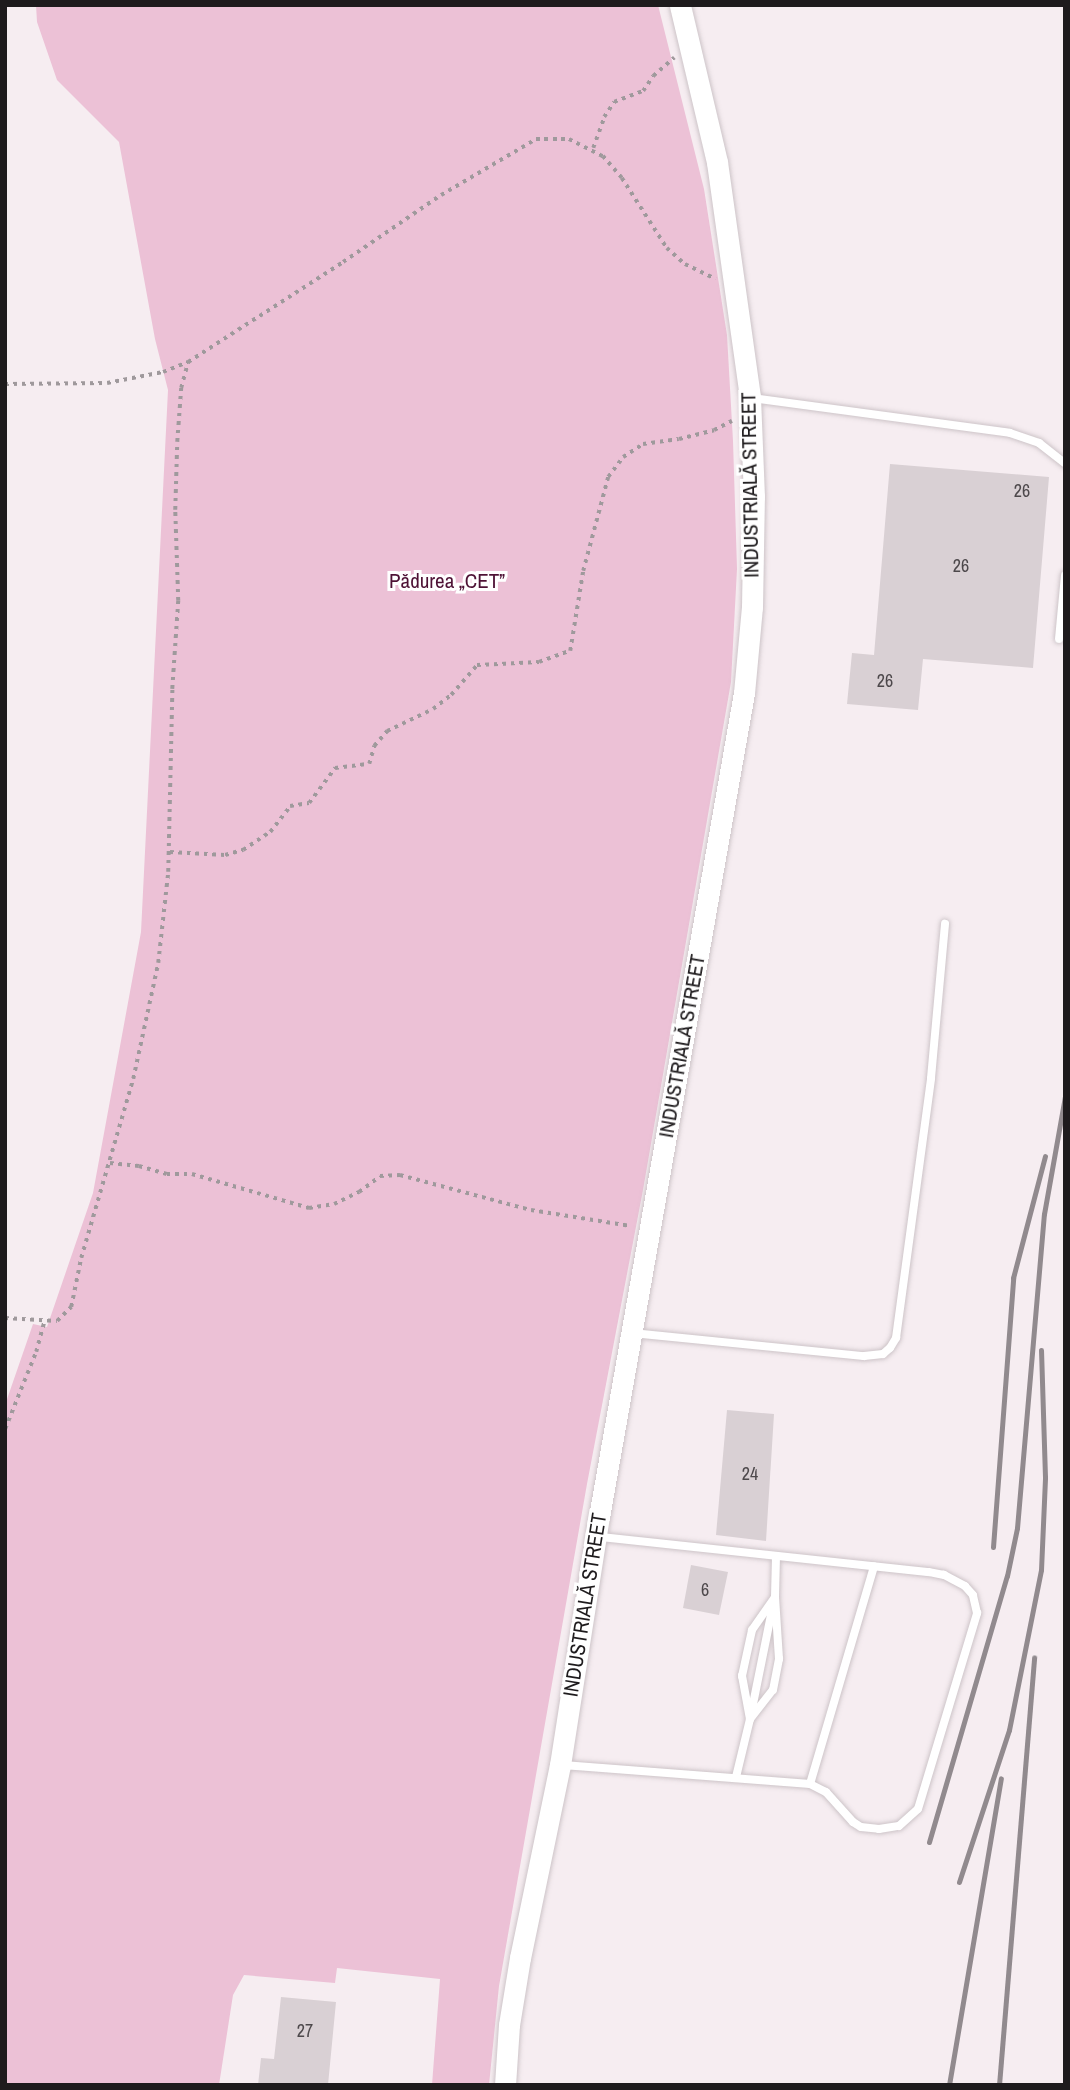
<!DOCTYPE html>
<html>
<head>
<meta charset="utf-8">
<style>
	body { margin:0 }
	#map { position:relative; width:1070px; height:2090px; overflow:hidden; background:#f6edf1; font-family:"Archivo Narrow",sans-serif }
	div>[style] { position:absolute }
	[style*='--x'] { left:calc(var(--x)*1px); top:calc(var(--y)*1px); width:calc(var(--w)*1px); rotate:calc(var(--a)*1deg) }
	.green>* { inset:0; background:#ecc1d6 }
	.building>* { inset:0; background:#d9d0d4 }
	.path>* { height:3.5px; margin-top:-1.75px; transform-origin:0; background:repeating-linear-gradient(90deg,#9f999c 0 3.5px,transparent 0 8.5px) }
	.roads { filter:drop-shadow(0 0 2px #cdc4c8) drop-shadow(0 0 2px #cdc4c8) }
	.service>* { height:8px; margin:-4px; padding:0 4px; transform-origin:4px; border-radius:4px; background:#fff }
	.tertiary>* { height:21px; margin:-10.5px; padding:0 10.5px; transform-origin:10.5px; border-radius:10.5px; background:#fff }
	.rail>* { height:5px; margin:-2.5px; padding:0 2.5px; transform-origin:2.5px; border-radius:2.5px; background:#918a8e }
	span { translate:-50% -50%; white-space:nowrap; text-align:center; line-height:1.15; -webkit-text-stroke:6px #fff; paint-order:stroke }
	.number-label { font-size:18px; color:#4d484b }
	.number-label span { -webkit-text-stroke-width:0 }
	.street-label { font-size:21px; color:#1e1b1d }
	.park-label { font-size:21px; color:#4e1135 }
	.frame { position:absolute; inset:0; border:7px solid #1e1b1d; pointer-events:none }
</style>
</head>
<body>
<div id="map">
	<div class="green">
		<i style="clip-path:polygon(36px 5px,658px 5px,704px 189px,727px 335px,733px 441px,737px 569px,731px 682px,643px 1190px,587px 1484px,499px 1986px,489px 2085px,432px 2085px,440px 1979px,337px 1968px,335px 1983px,244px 1975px,233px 1995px,219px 2085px,5px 2085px,5px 1405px,33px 1324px,47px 1327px,93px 1193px,141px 932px,168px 390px,155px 339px,119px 142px,57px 80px,37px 22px)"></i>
	</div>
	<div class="building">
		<i style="clip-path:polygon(890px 464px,1049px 477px,1033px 668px,923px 659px,918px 710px,847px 704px,852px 653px,874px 655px)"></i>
		<i style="clip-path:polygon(727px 1410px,774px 1414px,766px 1541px,716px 1535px)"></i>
		<i style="clip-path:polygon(691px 1565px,728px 1572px,719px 1615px,683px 1608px)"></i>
		<i style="clip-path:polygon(281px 1997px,336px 2002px,328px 2085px,258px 2085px,261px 2058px,274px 2059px)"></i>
	</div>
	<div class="path">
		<i style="--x:593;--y:148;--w:33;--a:-70"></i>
		<i style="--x:604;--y:117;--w:18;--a:-56"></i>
		<i style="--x:614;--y:102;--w:31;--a:-21"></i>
		<i style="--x:643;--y:91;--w:18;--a:-56"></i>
		<i style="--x:653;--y:76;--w:28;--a:-41"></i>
		<i style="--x:5;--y:384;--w:102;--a:-0.6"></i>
		<i style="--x:107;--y:383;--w:57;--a:-11.1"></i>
		<i style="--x:163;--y:372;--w:27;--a:-22"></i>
		<i style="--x:170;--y:852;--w:55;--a:3.1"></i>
		<i style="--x:225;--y:855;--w:19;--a:-16"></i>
		<i style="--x:243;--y:850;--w:32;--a:-34"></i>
		<i style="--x:270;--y:832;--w:33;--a:-52"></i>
		<i style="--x:290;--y:806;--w:19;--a:-9"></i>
		<i style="--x:309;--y:803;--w:44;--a:-53.4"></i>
		<i style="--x:335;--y:768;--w:34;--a:-7"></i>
		<i style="--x:369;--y:764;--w:19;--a:-74"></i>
		<i style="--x:374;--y:746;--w:20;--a:-49"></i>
		<i style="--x:387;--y:731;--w:51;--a:-25.6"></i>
		<i style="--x:433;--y:709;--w:23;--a:-38"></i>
		<i style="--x:451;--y:695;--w:40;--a:-49"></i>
		<i style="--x:477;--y:665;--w:62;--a:-2.8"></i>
		<i style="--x:539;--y:662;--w:33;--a:-20"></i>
		<i style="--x:570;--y:651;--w:81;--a:-80.8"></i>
		<i style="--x:583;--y:571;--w:97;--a:-75.1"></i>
		<i style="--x:608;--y:477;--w:25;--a:-53"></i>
		<i style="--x:623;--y:457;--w:24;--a:-33"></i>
		<i style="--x:643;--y:444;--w:36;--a:-8"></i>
		<i style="--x:679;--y:439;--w:36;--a:-14"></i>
		<i style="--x:714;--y:430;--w:20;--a:-27"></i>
		<i style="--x:110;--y:1163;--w:29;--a:6"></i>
		<i style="--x:139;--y:1166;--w:29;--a:16"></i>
		<i style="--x:167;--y:1174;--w:25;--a:0"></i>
		<i style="--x:192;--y:1174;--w:122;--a:16.2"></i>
		<i style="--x:309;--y:1208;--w:25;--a:-9"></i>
		<i style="--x:334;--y:1204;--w:28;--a:-26"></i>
		<i style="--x:359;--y:1192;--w:26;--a:-37"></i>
		<i style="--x:380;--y:1176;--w:20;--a:-3"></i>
		<i style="--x:400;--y:1175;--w:136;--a:15"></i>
		<i style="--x:531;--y:1210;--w:101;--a:9.1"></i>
		<i style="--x:5;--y:1318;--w:52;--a:3.3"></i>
		<i style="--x:57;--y:1321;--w:20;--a:-45"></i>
		<i style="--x:71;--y:1307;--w:50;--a:-78.5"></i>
		<i style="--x:81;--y:1258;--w:186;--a:-73.8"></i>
		<i style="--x:133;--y:1079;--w:119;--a:-77.8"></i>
		<i style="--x:158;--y:963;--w:92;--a:-83.7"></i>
		<i style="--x:168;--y:872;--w:183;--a:-88.7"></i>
		<i style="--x:172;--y:689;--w:88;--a:-86.1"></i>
		<i style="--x:178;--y:601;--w:91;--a:-91.9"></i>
		<i style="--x:175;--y:510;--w:68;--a:-88.3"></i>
		<i style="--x:177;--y:442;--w:54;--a:-85.8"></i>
		<i style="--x:181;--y:388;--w:27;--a:-75"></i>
		<i style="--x:188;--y:362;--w:184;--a:-32.8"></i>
		<i style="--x:343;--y:262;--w:119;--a:-34.4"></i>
		<i style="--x:441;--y:195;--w:110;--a:-30.5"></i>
		<i style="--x:536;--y:139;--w:33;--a:0"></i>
		<i style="--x:569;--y:139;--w:38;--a:27"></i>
		<i style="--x:603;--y:156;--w:29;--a:49"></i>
		<i style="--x:622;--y:178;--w:83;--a:57.3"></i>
		<i style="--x:667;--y:248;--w:24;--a:42"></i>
		<i style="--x:685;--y:264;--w:34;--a:26"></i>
		<i style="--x:5;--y:1429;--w:83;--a:-68.1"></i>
		<i style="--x:36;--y:1352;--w:31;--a:-75"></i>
	</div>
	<div class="roads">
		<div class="service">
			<i style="--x:752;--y:398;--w:260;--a:7.7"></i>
			<i style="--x:1010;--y:433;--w:31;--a:19"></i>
			<i style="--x:1039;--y:443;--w:33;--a:38"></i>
			<i style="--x:1059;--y:639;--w:64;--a:-84.6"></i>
			<i style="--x:632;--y:1333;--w:233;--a:5.7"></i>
			<i style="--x:864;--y:1356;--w:19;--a:-6"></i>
			<i style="--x:883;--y:1354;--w:9;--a:-41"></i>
			<i style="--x:890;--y:1348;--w:12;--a:-59"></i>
			<i style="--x:896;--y:1338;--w:262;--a:-82.3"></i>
			<i style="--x:931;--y:1078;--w:155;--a:-84.8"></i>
			<i style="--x:751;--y:1714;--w:106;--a:-78.6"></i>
			<i style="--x:750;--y:1719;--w:37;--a:-52"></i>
			<i style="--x:773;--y:1690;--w:32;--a:-79"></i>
			<i style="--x:779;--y:1659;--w:62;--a:-93.7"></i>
			<i style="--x:563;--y:1765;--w:248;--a:4.4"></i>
			<i style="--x:810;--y:1784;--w:18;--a:27"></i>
			<i style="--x:826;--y:1792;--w:40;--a:48"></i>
			<i style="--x:853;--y:1822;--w:9;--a:32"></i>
			<i style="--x:861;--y:1827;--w:18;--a:6"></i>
			<i style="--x:879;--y:1829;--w:20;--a:-9"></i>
			<i style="--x:899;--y:1826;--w:25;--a:-42"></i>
			<i style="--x:918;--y:1809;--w:205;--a:-73.2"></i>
			<i style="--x:977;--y:1613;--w:18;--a:-103"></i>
			<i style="--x:973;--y:1595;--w:12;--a:-132"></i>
			<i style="--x:965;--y:1586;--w:24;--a:-152"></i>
			<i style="--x:944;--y:1575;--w:16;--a:-169"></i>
			<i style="--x:928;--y:1572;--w:332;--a:-173.9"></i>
			<i style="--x:736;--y:1777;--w:60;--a:-76.4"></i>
			<i style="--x:750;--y:1719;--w:44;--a:-100.5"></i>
			<i style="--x:742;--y:1676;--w:47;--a:-77.7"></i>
			<i style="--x:752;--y:1630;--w:40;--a:-55.1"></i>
			<i style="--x:775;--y:1597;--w:41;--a:-88.6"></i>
			<i style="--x:810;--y:1784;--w:227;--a:-73.6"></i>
		</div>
		<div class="tertiary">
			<i style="--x:505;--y:2085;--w:60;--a:-86.2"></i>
			<i style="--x:509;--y:2025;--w:68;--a:-80.7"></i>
			<i style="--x:520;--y:1958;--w:197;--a:-78.3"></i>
			<i style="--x:560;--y:1765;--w:251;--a:-81.1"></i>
			<i style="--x:599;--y:1517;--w:837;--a:-80.02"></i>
			<i style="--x:744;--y:693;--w:86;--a:-84.7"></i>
			<i style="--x:752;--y:607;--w:110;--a:-89"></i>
			<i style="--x:754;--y:497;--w:100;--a:-92.3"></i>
			<i style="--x:750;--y:397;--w:237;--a:-98"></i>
			<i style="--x:717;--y:162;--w:161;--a:-103.3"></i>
		</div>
	</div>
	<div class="rail">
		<i style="--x:993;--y:1547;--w:270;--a:-85.7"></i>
		<i style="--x:1013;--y:1278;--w:126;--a:-75.3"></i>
		<i style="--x:929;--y:1842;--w:277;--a:-73.7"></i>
		<i style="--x:1007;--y:1576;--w:49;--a:-78.2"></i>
		<i style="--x:1017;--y:1528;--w:315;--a:-85.1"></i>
		<i style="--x:1044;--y:1214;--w:120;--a:-79.9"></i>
		<i style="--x:959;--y:1882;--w:160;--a:-71.8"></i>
		<i style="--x:1009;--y:1730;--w:163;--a:-78.7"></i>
		<i style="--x:1041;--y:1570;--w:93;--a:-87.5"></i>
		<i style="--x:1045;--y:1477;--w:127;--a:-91.8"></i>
		<i style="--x:949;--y:2085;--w:311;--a:-80.4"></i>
		<i style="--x:999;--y:2085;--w:429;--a:-85.3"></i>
	</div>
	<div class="number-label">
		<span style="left:1022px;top:491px">26</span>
		<span style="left:961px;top:566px">26</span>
		<span style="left:885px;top:681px">26</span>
		<span style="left:750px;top:1474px">24</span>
		<span style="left:705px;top:1590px">6</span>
		<span style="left:305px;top:2031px">27</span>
	</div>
	<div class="street-label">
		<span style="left:750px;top:485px;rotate:-91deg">INDUSTRIALĂ STREET</span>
		<span style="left:682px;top:1046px;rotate:-80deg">INDUSTRIALĂ STREET</span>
		<span style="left:585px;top:1605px;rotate:-81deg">INDUSTRIALĂ STREET</span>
	</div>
	<div class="park-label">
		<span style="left:447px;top:581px">Pădurea „CET”</span>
	</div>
	<div class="frame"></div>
</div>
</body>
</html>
